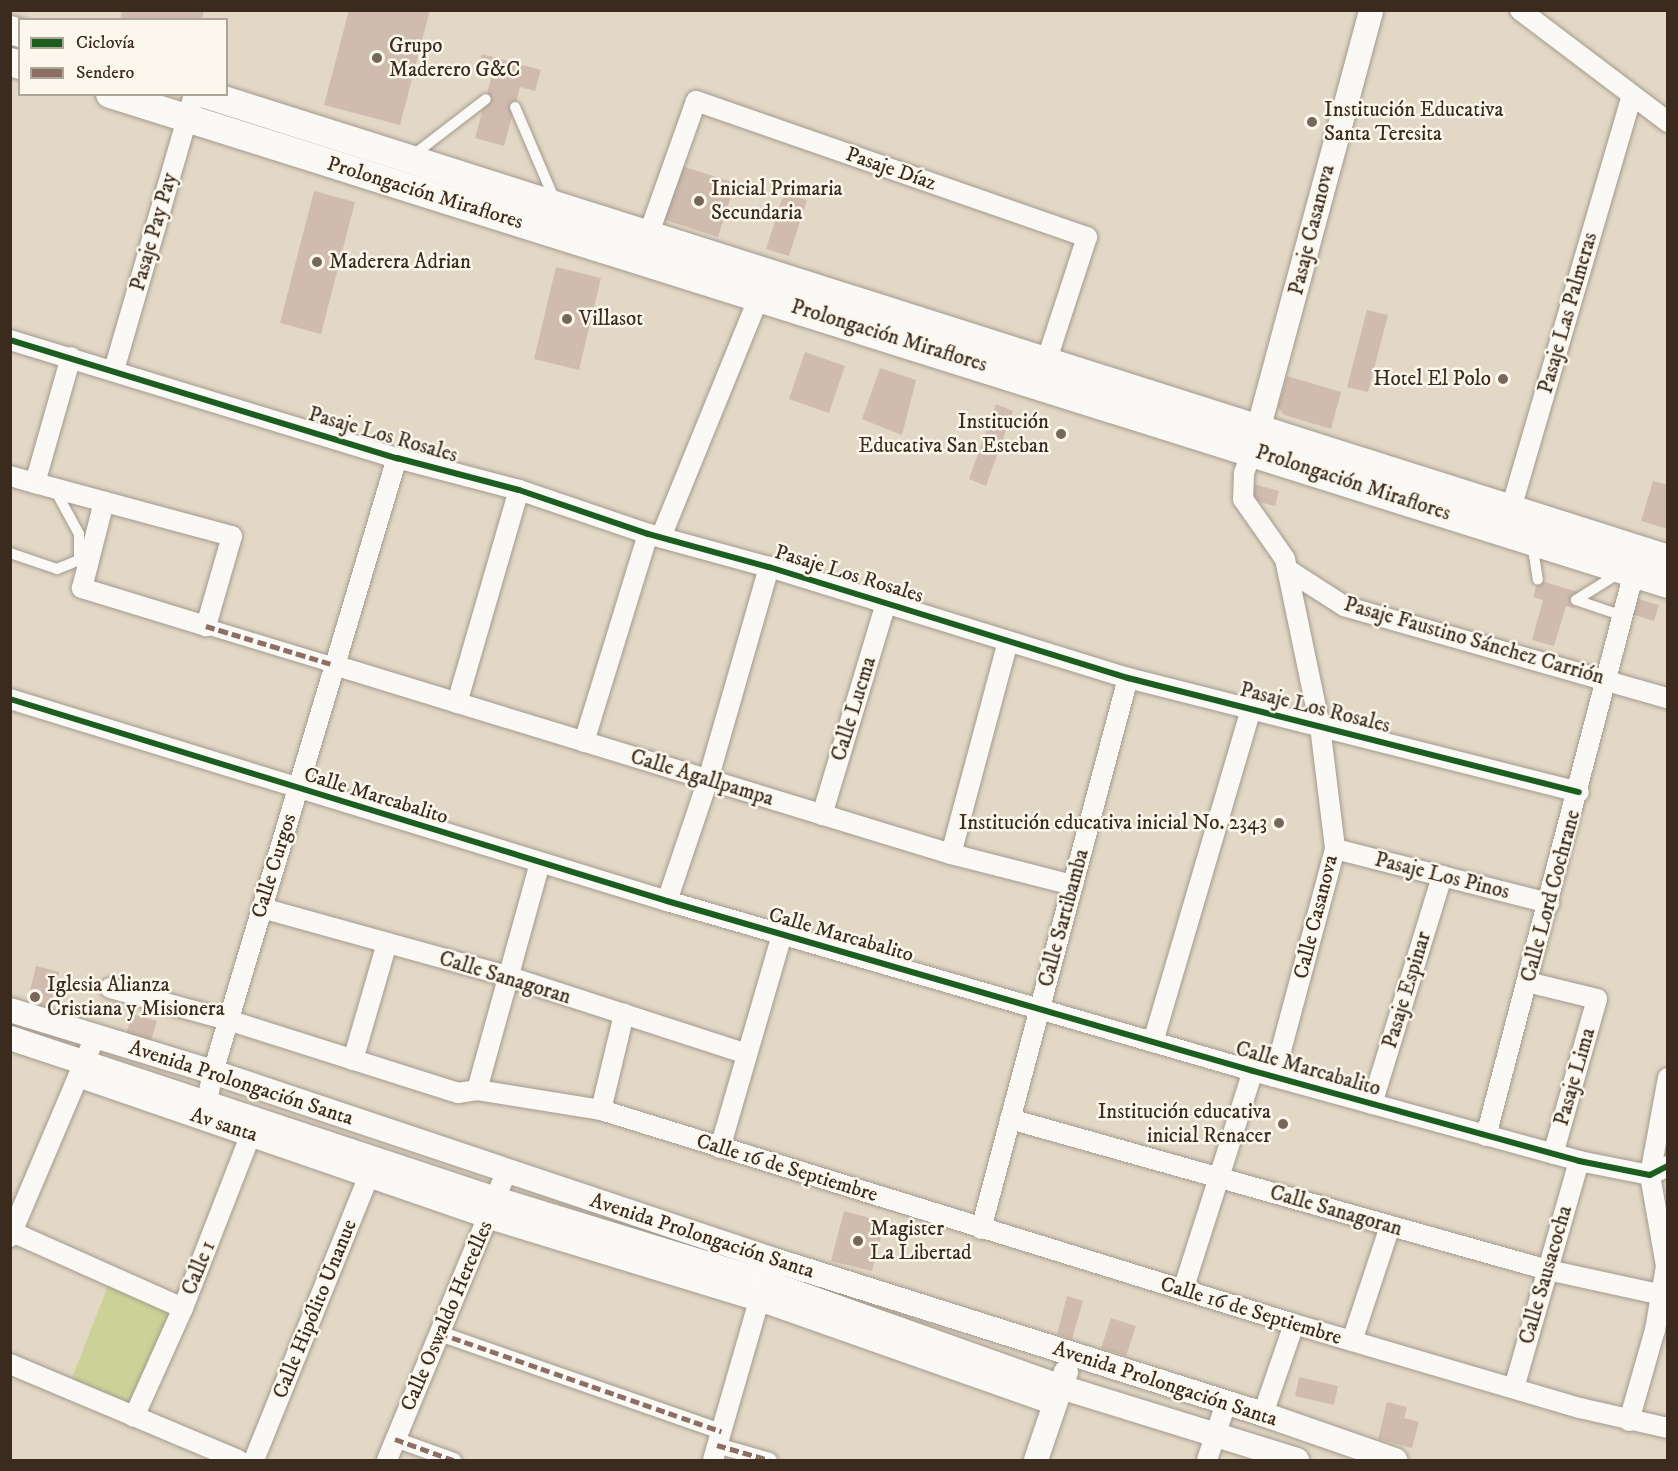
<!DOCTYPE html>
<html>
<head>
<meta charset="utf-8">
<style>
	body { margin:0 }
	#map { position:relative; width:1678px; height:1471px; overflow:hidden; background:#e3d8c6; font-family:"IM FELL DW Pica",serif }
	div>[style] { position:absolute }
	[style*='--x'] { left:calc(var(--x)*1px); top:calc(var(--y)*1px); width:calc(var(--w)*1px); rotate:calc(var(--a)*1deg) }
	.green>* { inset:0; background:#ccd297 }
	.building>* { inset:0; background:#d0bcae }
	.roads { filter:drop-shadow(0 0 2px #a39a8e) drop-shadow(0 0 2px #a39a8e) }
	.service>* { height:10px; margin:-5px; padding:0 5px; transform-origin:5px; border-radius:5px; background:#fbf9f6 }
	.pedestrian>* { height:15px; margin:-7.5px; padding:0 7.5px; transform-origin:7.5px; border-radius:7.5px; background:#fbf9f6 }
	.minor>* { height:20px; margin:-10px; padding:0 10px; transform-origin:10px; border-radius:10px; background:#fbf9f6 }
	.tertiary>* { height:24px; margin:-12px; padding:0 12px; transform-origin:12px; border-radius:12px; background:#fbf9f6 }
	.secondary>* { height:28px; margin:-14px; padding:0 14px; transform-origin:14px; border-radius:14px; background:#fbf9f6 }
	.quiet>* { height:4.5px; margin-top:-2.25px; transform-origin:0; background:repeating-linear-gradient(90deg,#8d6e63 0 9px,transparent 0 13.5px) }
	.cycleway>* { height:6px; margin:-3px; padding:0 3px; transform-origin:3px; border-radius:3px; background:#1b5e20 }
	.dots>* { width:16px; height:16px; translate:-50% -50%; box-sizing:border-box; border:3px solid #fbf7ec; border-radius:50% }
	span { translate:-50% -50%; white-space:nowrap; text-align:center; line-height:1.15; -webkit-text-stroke:5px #fbf7ec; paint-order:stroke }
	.poi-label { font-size:21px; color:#3b2a1e }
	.left { translate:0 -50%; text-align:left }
	.right { translate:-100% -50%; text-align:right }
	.street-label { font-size:21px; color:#3b2a1e }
	.frame { position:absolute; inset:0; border:12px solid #3b2a1e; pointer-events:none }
	.legend { position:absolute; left:18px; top:18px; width:210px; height:78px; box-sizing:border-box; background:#fbf7ec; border:2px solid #aea59a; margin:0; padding:8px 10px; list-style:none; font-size:18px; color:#3b2a1e }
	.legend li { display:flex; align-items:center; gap:12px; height:30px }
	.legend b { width:30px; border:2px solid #aea59a }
</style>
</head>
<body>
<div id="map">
	<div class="green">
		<i style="clip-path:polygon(111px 1278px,183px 1308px,134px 1417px,68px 1388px)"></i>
	</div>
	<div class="building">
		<i style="clip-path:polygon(122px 10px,204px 10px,202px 20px,120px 20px)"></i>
		<i style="clip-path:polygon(349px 10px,430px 10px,400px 125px,324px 105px)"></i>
		<i style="clip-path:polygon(482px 54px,541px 70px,535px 91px,520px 87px,504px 146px,475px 138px,492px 75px,477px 71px)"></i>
		<i style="clip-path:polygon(679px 165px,735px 183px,718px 237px,662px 219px)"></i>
		<i style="clip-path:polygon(314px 191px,355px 202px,321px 334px,280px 323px)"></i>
		<i style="clip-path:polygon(784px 193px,807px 200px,789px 256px,766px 249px)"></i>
		<i style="clip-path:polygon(556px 267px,601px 278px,579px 370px,534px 359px)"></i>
		<i style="clip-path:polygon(1367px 310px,1388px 315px,1368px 392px,1347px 387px)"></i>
		<i style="clip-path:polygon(805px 352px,845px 366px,829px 413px,789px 399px)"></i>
		<i style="clip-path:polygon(880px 368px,916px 380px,902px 435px,862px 419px)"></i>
		<i style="clip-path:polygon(1287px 376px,1341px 392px,1331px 429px,1284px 415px,1278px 407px)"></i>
		<i style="clip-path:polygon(996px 404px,1013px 411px,986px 486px,969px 479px)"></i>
		<i style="clip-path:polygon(1653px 481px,1668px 485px,1668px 529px,1641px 521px)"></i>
		<i style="clip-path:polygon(1253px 484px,1279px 491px,1275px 506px,1249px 499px)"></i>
		<i style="clip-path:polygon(1538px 580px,1578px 592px,1574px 608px,1566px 606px,1554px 646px,1532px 640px,1543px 600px,1533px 597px)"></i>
		<i style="clip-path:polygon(1635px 598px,1659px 605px,1654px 621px,1631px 614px)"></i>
		<i style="clip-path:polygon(36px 966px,59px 972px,50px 1008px,27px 1003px)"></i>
		<i style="clip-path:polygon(132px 1014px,157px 1021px,151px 1041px,126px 1034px)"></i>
		<i style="clip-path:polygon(844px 1211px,885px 1222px,872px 1271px,831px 1261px)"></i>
		<i style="clip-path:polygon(1067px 1296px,1083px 1301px,1072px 1339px,1057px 1334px)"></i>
		<i style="clip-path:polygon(1111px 1318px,1136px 1326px,1126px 1356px,1101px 1348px)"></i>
		<i style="clip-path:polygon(1299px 1377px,1338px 1386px,1334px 1405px,1295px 1396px)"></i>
		<i style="clip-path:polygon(1387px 1402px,1407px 1407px,1404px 1418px,1419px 1422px,1412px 1448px,1378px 1439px)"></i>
	</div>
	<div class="roads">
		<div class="service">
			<i style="--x:515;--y:107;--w:102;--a:66.9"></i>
			<i style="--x:412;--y:156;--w:93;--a:-37.6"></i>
			<i style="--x:1532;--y:543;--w:37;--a:81"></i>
			<i style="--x:10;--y:553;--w:50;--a:18.8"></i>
			<i style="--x:57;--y:569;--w:24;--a:-22"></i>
			<i style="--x:79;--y:560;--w:26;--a:-90"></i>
			<i style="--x:79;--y:534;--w:52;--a:-118.5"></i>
			<i style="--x:1576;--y:600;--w:51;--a:-32.1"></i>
			<i style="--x:1576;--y:600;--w:50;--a:18.8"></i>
		</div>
		<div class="pedestrian">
			<i style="--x:206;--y:626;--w:134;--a:16.9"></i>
			<i style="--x:439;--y:1333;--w:299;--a:19.2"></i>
			<i style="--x:395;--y:1439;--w:62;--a:19.9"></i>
			<i style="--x:717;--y:1445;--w:54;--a:16.1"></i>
		</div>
		<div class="minor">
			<i style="--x:1520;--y:10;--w:186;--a:37.1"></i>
			<i style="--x:649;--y:233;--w:140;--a:-70.4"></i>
			<i style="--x:696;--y:101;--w:414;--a:19.2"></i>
			<i style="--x:1087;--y:237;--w:142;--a:108.1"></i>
			<i style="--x:10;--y:340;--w:405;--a:17"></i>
			<i style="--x:397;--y:458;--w:126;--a:14.7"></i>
			<i style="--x:519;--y:490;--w:136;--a:18.8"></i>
			<i style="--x:648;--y:534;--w:125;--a:15.3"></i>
			<i style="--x:769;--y:567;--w:376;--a:17.2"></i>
			<i style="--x:1128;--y:678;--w:465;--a:14.2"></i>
			<i style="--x:114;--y:370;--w:287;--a:-73.8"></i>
			<i style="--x:1252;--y:450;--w:24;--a:109"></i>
			<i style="--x:1244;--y:473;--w:26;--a:92"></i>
			<i style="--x:1243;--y:499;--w:73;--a:55"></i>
			<i style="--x:1285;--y:559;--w:171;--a:78.2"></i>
			<i style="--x:1320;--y:726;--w:124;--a:83"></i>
			<i style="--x:1335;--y:849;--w:236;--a:105"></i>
			<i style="--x:10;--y:476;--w:26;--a:16"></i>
			<i style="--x:35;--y:483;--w:204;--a:15.1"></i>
			<i style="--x:232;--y:536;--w:94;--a:106.1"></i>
			<i style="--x:206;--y:626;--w:130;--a:-163"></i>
			<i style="--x:82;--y:588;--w:89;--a:-75.7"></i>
			<i style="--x:35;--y:483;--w:131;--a:-74.1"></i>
			<i style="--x:1508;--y:519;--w:441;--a:-73.7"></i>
			<i style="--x:661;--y:537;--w:270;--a:-67.8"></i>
			<i style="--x:1288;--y:570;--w:67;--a:32.7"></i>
			<i style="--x:1344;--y:606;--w:337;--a:15.9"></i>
			<i style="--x:334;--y:665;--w:645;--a:17.03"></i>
			<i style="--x:951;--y:854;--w:126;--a:14.3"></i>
			<i style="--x:10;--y:699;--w:687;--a:17.09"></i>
			<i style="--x:667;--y:901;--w:610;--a:16.18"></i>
			<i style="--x:1253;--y:1071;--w:338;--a:15.4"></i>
			<i style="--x:1579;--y:1161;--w:72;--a:11.2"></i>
			<i style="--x:1650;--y:1175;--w:20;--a:-27"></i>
			<i style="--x:457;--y:703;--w:222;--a:-73.8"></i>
			<i style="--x:584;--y:742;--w:218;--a:-72.9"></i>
			<i style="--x:822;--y:815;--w:221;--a:-73.2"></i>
			<i style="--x:1335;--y:849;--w:221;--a:14.2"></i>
			<i style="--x:951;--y:854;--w:220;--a:-75"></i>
			<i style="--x:667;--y:901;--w:128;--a:-71.3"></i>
			<i style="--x:708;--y:780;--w:222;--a:-74"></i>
			<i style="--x:262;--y:908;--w:254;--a:15.5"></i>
			<i style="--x:507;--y:976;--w:252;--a:18"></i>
			<i style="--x:1527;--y:982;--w:72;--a:13.7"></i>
			<i style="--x:1597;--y:999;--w:161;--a:105.8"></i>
			<i style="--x:110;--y:988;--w:122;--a:15.2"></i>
			<i style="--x:228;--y:1020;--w:241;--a:17.6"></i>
			<i style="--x:458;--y:1093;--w:19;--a:-9"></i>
			<i style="--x:477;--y:1090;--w:126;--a:9.2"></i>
			<i style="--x:601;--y:1110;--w:725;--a:17.16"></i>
			<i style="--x:1294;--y:1324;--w:298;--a:16.4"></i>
			<i style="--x:1580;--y:1408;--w:90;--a:12.8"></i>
			<i style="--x:1153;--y:1042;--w:347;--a:-73.6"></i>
			<i style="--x:353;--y:1060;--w:122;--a:-73.8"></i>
			<i style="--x:78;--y:1077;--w:436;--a:19"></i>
			<i style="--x:490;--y:1219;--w:281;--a:17"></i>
			<i style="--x:759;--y:1301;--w:314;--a:19.4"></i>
			<i style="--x:477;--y:1090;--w:236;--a:-74.5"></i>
			<i style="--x:207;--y:1102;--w:31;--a:-79"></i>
			<i style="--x:213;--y:1072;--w:641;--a:-73.32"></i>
			<i style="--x:1372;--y:1104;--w:239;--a:-72.9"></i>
			<i style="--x:601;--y:1110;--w:99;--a:-76.5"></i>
			<i style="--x:1010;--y:1119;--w:559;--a:15.68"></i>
			<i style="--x:1548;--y:1270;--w:118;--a:12.3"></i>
			<i style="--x:1486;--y:1136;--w:594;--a:-75.29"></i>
			<i style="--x:720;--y:1148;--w:222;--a:-73.8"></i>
			<i style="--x:981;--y:1229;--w:570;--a:-75.06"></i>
			<i style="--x:12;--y:1232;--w:187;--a:24"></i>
			<i style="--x:10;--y:1237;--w:217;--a:-67"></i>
			<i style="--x:1183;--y:1290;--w:230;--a:-72.3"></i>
			<i style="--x:1352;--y:1341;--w:121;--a:-71.7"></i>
			<i style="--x:10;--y:1364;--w:247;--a:22.8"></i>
			<i style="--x:1514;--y:1388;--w:236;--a:-74"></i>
			<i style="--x:1263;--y:1414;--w:95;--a:-71"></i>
			<i style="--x:134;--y:1417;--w:120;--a:-65.8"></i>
			<i style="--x:183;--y:1308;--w:199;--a:-68.7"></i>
			<i style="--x:1629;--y:1421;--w:95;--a:-74.1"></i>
			<i style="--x:1655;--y:1330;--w:65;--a:-80.2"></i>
			<i style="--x:1666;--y:1266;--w:92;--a:-100"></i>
			<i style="--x:1650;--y:1175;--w:99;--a:-79.5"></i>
			<i style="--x:254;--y:1460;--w:318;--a:-68"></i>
			<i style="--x:387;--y:1460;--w:313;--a:-67.5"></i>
			<i style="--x:713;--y:1460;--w:177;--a:-73.9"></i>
			<i style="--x:1207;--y:1460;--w:60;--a:-71.6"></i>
		</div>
		<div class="tertiary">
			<i style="--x:1254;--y:445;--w:450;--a:-74.9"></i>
			<i style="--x:10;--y:1010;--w:212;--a:17"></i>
			<i style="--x:213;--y:1072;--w:589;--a:18.53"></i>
			<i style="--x:771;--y:1259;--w:516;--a:17.49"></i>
			<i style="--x:1263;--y:1414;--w:140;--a:19.2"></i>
			<i style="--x:10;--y:1038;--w:512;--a:18.33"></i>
			<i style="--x:496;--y:1199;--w:280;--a:17"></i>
			<i style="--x:764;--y:1281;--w:315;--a:19.6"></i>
			<i style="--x:1061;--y:1387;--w:247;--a:17.2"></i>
			<i style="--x:1036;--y:1460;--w:93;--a:-71.2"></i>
		</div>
		<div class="secondary">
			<i style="--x:10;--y:30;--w:10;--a:17"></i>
			<i style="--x:10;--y:62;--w:10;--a:17"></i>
			<i style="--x:110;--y:94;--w:1633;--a:17.46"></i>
			<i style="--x:205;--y:94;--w:1535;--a:17.63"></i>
		</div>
	</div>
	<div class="quiet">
		<i style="--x:206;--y:626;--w:134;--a:16.9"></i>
		<i style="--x:439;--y:1333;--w:299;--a:19.2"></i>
		<i style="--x:395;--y:1439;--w:62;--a:19.9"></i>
		<i style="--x:717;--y:1445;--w:54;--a:16.1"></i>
	</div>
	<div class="cycleway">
		<i style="--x:10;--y:340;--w:405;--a:17"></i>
		<i style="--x:397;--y:458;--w:126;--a:14.7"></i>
		<i style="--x:519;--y:490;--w:136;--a:18.8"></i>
		<i style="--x:648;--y:534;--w:125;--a:15.3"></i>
		<i style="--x:769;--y:567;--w:376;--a:17.2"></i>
		<i style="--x:1128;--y:678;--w:465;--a:14.2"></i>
		<i style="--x:10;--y:699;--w:687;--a:17.09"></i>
		<i style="--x:667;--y:901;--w:610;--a:16.18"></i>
		<i style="--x:1253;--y:1071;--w:338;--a:15.4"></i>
		<i style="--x:1579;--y:1161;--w:72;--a:11.2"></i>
		<i style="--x:1650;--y:1175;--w:20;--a:-27"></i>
	</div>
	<div class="dots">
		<i style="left:377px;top:58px;background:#766759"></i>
		<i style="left:1312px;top:122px;background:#766759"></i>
		<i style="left:699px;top:201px;background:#766759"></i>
		<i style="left:317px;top:262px;background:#766759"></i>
		<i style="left:567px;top:319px;background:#766759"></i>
		<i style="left:1503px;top:379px;background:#766759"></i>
		<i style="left:1061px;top:434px;background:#766759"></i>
		<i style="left:1279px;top:823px;background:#766759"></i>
		<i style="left:35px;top:997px;background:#766759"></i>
		<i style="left:1283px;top:1124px;background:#766759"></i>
		<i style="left:858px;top:1241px;background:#766759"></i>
	</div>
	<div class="poi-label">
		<span class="left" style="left:389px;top:58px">Grupo<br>Maderero G&amp;C</span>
		<span class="left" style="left:1324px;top:122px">Institución Educativa<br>Santa Teresita</span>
		<span class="left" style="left:711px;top:201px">Inicial Primaria<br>Secundaria</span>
		<span class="left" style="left:329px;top:262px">Maderera Adrian</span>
		<span class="left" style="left:579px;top:319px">Villasot</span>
		<span class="right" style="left:1491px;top:379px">Hotel El Polo</span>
		<span class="right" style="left:1049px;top:434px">Institución<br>Educativa San Esteban</span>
		<span class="right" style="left:1267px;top:823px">Institución educativa inicial No. 2343</span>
		<span class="left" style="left:47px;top:997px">Iglesia Alianza<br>Cristiana y Misionera</span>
		<span class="right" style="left:1271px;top:1124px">Institución educativa<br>inicial Renacer</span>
		<span class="left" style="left:870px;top:1241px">Magister<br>La Libertad</span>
	</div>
	<div class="street-label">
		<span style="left:891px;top:169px;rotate:19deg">Pasaje Díaz</span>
		<span style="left:425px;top:193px;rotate:17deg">Prolongación Miraflores</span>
		<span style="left:1312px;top:230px;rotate:-76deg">Pasaje Casanova</span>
		<span style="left:154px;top:232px;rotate:-74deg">Pasaje Pay Pay</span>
		<span style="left:1568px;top:313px;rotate:-74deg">Pasaje Las Palmeras</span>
		<span style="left:889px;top:336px;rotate:17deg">Prolongación Miraflores</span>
		<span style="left:383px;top:435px;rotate:16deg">Pasaje Los Rosales</span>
		<span style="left:1353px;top:483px;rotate:18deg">Prolongación Miraflores</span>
		<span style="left:849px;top:574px;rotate:17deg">Pasaje Los Rosales</span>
		<span style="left:1474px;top:641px;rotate:16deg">Pasaje Faustino Sánchez Carrión</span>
		<span style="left:1315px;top:708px;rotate:14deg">Pasaje Los Rosales</span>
		<span style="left:854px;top:709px;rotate:-73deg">Calle Lucma</span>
		<span style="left:702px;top:778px;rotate:17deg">Calle Agallpampa</span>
		<span style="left:376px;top:796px;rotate:17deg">Calle Marcabalito</span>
		<span style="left:274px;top:866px;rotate:-73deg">Calle Curgos</span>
		<span style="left:1442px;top:876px;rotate:14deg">Pasaje Los Pinos</span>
		<span style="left:1551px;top:896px;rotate:-75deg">Calle Lord Cochrane</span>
		<span style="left:1316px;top:917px;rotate:-76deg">Calle Casanova</span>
		<span style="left:1064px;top:918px;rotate:-75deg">Calle Sartibamba</span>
		<span style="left:841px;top:935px;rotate:16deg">Calle Marcabalito</span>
		<span style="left:505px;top:978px;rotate:17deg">Calle Sanagoran</span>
		<span style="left:1407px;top:990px;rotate:-73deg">Pasaje Espinar</span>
		<span style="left:1308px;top:1069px;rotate:16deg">Calle Marcabalito</span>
		<span style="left:1575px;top:1077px;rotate:-74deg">Pasaje Lima</span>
		<span style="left:241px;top:1083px;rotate:18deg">Avenida Prolongación Santa</span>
		<span style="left:224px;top:1125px;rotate:18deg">Av santa</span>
		<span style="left:787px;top:1168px;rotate:17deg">Calle 16 de Septiembre</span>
		<span style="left:1336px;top:1211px;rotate:16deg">Calle Sanagoran</span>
		<span style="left:702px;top:1236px;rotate:18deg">Avenida Prolongación Santa</span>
		<span style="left:199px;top:1268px;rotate:-68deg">Calle 1</span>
		<span style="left:1546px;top:1275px;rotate:-74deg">Calle Sausacocha</span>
		<span style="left:315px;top:1309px;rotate:-68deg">Calle Hipólito Unanue</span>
		<span style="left:1251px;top:1311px;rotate:17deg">Calle 16 de Septiembre</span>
		<span style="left:447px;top:1316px;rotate:-67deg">Calle Oswaldo Hercelles</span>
		<span style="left:1165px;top:1384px;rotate:18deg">Avenida Prolongación Santa</span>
	</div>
	<div class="frame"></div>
	<ul class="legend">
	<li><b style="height:8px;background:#1b5e20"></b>Ciclovía</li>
	<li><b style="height:8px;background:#8d6e63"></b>Sendero</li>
	</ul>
</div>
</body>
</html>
